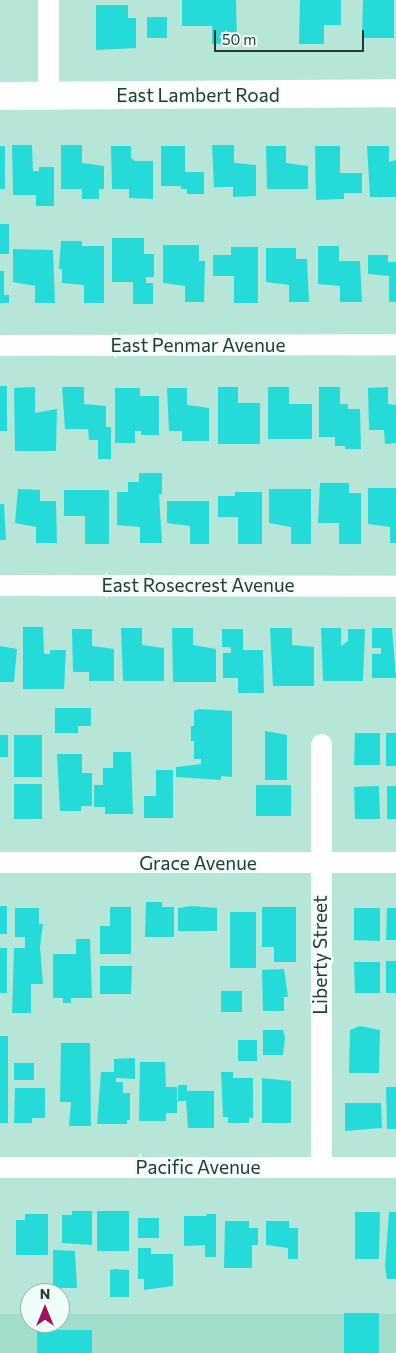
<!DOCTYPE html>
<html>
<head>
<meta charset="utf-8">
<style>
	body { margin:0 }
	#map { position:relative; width:396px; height:1353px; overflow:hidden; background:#b6e6d7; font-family:Commissioner,sans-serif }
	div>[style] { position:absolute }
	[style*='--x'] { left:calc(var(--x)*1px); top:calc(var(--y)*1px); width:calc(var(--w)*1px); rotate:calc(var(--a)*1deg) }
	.built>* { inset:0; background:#a3ddcb }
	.building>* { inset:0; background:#25dbda }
	.street>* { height:21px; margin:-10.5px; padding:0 10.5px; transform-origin:10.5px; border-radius:10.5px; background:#fff }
	.secondary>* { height:28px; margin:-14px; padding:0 14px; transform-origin:14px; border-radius:14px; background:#fff }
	span { translate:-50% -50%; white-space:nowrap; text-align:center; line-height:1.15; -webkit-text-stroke:4.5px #f0fefa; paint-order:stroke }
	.street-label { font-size:19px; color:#253833 }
	.north { position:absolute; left:20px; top:1283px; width:50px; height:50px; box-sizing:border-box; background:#f0fefa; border:1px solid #9fafaa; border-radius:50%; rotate:0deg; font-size:14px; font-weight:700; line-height:20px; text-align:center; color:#253833 }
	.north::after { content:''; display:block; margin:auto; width:18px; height:22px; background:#9e1360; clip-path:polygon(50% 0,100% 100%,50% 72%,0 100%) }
	.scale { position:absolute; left:214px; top:30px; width:150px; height:22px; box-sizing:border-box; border:2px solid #253833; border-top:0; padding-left:6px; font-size:15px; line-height:18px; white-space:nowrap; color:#253833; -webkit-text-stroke:4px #f0fefa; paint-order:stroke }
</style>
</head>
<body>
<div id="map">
	<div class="built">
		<i style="clip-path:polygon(0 1314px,30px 1314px,30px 1323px,60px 1323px,60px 1314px,396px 1314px,396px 1353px,0 1353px)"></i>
	</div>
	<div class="building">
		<i style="clip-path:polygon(182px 0,236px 0,237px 44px,212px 44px,212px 26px,182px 26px)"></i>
		<i style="clip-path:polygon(300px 0,341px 0,341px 25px,324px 25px,324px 44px,299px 44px)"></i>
		<i style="clip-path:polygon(363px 0,394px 0,394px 38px,362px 38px)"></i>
		<i style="clip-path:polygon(96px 5px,128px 5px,128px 18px,136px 18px,136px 48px,96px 50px)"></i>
		<i style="clip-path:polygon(147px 17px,167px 17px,167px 38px,147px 38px)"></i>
		<i style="clip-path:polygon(12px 145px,32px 145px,33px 171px,39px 171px,39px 167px,54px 167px,54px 206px,36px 206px,36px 195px,13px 195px)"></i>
		<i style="clip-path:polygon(61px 145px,82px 145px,82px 163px,104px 166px,104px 189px,99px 189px,99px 199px,82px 199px,82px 189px,61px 189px)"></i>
		<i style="clip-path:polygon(212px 145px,234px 145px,234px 163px,256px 165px,256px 196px,233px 197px,233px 187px,214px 187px)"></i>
		<i style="clip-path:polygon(0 146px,5px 146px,5px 189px,0 189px)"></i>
		<i style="clip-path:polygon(111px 146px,131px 146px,131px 158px,135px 161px,153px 161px,153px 199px,129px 198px,129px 189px,112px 189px)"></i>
		<i style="clip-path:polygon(161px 146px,185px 146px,185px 172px,204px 172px,204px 194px,187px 194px,187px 189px,181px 189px,181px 186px,161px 186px)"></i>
		<i style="clip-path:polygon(266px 146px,286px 146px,286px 163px,308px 166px,308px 189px,267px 189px)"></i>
		<i style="clip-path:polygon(315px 146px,340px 146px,340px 173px,362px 173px,362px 193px,344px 193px,344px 199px,316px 200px)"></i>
		<i style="clip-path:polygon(367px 146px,389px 146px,389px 162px,396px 160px,396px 197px,370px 197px)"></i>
		<i style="clip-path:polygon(0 224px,9px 224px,9px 254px,0 254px)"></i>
		<i style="clip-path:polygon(112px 238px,144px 238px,144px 254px,154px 254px,154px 277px,146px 277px,146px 283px,153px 283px,153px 304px,133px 304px,133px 282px,112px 282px)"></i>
		<i style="clip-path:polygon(61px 241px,82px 241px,82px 246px,104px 246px,104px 303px,84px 303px,84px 285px,62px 283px,62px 269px,59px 269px)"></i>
		<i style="clip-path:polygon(163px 245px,199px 245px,199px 261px,205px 261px,204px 302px,185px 302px,185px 286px,163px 283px)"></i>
		<i style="clip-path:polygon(318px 246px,339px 246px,339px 261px,360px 261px,362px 302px,340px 302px,340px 286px,318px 284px)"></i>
		<i style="clip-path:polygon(231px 247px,258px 247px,258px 303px,234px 303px,234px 276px,213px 276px,213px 255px,231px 255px)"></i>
		<i style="clip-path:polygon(266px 248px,296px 248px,296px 259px,307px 259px,309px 302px,289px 302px,289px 285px,266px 282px)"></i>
		<i style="clip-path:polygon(13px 249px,53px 250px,55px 303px,35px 303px,35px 286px,13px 282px)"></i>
		<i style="clip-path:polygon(368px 255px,388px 255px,388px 262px,396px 262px,396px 302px,389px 302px,389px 276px,368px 274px)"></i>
		<i style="clip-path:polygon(0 271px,4px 271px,4px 295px,9px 295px,9px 303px,0 303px)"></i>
		<i style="clip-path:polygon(0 386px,7px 386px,7px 431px,0 431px)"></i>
		<i style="clip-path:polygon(35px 387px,35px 413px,57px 409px,56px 451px,15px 451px,14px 388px)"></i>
		<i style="clip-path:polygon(62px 387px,84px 387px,84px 404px,106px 406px,106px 427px,111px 427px,111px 459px,98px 459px,98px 440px,89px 440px,88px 429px,65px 429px)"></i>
		<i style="clip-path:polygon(218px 387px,238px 387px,238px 403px,260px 403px,260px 444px,218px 444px)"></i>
		<i style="clip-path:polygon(268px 387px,289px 387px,289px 404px,312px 404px,312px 439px,268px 439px)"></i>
		<i style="clip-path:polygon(319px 387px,340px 387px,340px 404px,348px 404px,348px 409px,360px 409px,361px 449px,345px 449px,345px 446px,335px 446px,335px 437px,319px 437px)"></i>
		<i style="clip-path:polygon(388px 387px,388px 404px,396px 405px,396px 443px,385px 444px,384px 430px,369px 430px,368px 388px)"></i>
		<i style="clip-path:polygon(115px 388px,140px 388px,140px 396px,159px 396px,159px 435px,141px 435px,141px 431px,135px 431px,135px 443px,115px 443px)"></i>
		<i style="clip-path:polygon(167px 388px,187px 388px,187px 405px,209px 408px,209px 441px,182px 441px,182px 431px,169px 431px)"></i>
		<i style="clip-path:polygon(139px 473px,162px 473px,162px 494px,159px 494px,162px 543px,140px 543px,140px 527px,117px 525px,117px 492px,128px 492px,128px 482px,139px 482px)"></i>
		<i style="clip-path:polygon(320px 483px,349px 483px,349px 493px,361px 493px,361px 544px,339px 544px,339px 523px,318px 523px)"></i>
		<i style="clip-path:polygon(368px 488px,396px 488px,396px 543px,390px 543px,390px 527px,368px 524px)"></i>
		<i style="clip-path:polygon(18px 489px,40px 490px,40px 501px,56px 501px,57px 543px,36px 543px,36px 527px,15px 523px)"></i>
		<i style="clip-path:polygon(269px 489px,311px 489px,311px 544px,291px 544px,291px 527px,269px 523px)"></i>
		<i style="clip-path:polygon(64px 490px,109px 490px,109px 544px,85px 544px,85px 516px,64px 516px)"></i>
		<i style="clip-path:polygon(235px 492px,262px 492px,262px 544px,238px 544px,238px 517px,218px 517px,218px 496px,235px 496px)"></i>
		<i style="clip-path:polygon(167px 501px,209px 501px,209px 544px,190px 544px,190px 526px,167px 523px)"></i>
		<i style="clip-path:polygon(0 504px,4px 504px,6px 540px,0 540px)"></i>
		<i style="clip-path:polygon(23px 627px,43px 627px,44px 654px,50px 654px,50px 650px,66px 650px,64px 689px,23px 689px)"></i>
		<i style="clip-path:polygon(121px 628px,142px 628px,142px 645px,164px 648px,164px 681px,123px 681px)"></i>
		<i style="clip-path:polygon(172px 628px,193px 628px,193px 645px,216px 649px,216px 682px,173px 682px)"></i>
		<i style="clip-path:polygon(270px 628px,292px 628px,292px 645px,314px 647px,314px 686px,273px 686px)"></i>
		<i style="clip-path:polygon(321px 628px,341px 628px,341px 646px,348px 641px,348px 629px,365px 629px,363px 681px,323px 681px)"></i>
		<i style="clip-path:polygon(372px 628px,392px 628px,396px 678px,372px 678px,372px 654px,381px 654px,381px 648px,372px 648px)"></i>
		<i style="clip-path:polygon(72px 629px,92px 629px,92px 646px,114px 649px,114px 681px,89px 681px,89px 672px,73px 672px)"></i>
		<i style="clip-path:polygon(222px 629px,243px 629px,243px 650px,263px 650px,264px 693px,238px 693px,238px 678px,223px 678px,223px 653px,231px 653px,231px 647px,222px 647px)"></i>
		<i style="clip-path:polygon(0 646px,17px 649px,14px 682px,0 682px)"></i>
		<i style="clip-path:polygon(55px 708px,91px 708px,91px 726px,78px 726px,78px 733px,55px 733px)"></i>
		<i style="clip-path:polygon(199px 709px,232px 711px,232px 777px,221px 776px,221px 780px,176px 777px,176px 767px,201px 764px,201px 759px,194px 759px,194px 741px,191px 741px,191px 726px,194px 726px,194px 711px)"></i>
		<i style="clip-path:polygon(265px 731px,287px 735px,287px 780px,265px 780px)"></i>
		<i style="clip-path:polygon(355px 733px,380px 733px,380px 765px,354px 765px)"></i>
		<i style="clip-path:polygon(386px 733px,396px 733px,396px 766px,386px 766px)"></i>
		<i style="clip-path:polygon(0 735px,8px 735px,8px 757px,0 757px)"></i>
		<i style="clip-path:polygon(14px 735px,42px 735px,42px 777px,14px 777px)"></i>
		<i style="clip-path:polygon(113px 752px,131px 752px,133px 814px,105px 814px,105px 807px,94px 807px,94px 785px,103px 785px,103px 768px,113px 768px)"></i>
		<i style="clip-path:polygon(57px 754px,82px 754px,82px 773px,92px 773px,92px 806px,81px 806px,81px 811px,60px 811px)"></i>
		<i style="clip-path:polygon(156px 770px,173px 770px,173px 818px,144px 818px,144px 796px,156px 796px)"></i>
		<i style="clip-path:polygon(14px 784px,42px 784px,42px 819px,14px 819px)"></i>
		<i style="clip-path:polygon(256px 785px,291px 785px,291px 816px,256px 816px)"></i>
		<i style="clip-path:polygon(379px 786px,380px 819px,355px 819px,354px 787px)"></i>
		<i style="clip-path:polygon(387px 786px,396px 786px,396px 819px,387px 819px)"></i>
		<i style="clip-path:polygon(146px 902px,162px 902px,162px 907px,174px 907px,174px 937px,145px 937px)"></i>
		<i style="clip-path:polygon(0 906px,7px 906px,7px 934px,0 934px)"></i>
		<i style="clip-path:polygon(191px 906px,217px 908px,217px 931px,178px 931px,178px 908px)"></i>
		<i style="clip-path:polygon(110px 907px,131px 907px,131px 954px,100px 954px,100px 926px,110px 926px)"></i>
		<i style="clip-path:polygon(262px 907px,296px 907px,296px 962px,274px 962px,274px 947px,262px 947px)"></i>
		<i style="clip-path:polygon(15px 908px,39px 908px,39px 924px,43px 924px,40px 947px,43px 984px,31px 984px,31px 1013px,12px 1013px,14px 948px,25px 948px,25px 937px,15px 937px)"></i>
		<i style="clip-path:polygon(354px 908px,380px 908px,380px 941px,354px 940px)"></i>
		<i style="clip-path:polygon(387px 908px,396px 908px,396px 940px,386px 940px)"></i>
		<i style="clip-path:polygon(230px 912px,256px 912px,256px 968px,230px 968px)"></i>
		<i style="clip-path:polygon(76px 939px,90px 939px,92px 998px,71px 998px,71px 1003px,63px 1003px,63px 998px,53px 998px,53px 954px,76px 954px)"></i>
		<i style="clip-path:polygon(0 948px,7px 948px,7px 993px,0 993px)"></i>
		<i style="clip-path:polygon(386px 961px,396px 961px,396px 993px,386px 993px)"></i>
		<i style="clip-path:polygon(354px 962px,380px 962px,380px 993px,355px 993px)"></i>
		<i style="clip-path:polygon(100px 966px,132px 966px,131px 994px,100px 994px)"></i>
		<i style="clip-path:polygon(284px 969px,288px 997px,284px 997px,284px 1011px,263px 1011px,262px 970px)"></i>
		<i style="clip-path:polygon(221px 991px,242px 991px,242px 1012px,221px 1012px)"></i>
		<i style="clip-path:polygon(360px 1026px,380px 1030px,379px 1073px,349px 1073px,350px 1030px)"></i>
		<i style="clip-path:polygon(263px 1030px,283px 1030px,285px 1038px,283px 1055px,263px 1055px)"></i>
		<i style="clip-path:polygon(0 1036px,8px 1036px,8px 1123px,0 1123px)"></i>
		<i style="clip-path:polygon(238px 1040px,257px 1040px,257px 1061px,238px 1061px)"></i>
		<i style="clip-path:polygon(61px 1043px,90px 1043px,91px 1126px,69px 1126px,71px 1102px,60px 1102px)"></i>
		<i style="clip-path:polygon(135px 1058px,135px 1079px,116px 1078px,116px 1082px,123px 1082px,123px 1093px,130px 1093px,130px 1120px,127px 1120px,127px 1124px,97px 1124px,101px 1072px,114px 1072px,114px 1059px)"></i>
		<i style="clip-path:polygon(140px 1062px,165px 1062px,166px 1087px,177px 1087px,177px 1113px,166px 1113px,166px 1121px,139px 1121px)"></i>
		<i style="clip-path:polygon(14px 1063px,34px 1063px,34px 1080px,14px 1080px)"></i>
		<i style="clip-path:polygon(221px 1072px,233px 1072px,233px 1078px,253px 1078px,253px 1118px,249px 1118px,249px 1123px,228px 1123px,228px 1117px,223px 1117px)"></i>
		<i style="clip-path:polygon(262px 1078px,291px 1081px,291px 1123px,262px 1123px)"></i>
		<i style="clip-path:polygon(178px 1085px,187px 1085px,187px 1091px,214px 1091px,214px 1128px,188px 1128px,186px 1101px,178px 1101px)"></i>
		<i style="clip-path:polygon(386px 1087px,396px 1087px,396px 1129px,387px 1129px)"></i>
		<i style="clip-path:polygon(15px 1088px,45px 1088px,45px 1118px,32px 1118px,32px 1123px,14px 1123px)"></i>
		<i style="clip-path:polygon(345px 1103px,381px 1103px,382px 1128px,345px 1131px)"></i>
		<i style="clip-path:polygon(72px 1211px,92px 1211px,92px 1245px,62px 1243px,62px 1215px,72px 1215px)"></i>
		<i style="clip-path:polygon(97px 1211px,129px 1211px,129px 1251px,97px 1251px)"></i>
		<i style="clip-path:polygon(355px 1212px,380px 1212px,379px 1259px,355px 1259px)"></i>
		<i style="clip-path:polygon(389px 1212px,396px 1212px,396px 1279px,387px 1279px,385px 1267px)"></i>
		<i style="clip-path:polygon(25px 1214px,48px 1214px,48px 1255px,16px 1255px,16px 1220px,25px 1220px)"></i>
		<i style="clip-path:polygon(206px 1214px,216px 1214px,216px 1257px,205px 1257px,205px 1245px,184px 1246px,184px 1216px,207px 1216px)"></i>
		<i style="clip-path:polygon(138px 1218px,159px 1218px,159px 1238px,138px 1238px)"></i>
		<i style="clip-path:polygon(225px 1221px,249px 1221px,249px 1228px,258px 1228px,258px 1245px,252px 1245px,252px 1268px,224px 1268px)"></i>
		<i style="clip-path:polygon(266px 1221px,289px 1221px,289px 1228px,298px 1228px,298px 1259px,288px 1259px,288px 1248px,266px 1245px)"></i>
		<i style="clip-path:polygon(138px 1248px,151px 1248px,151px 1254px,173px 1254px,173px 1286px,144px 1290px,144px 1279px,138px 1279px)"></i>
		<i style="clip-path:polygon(53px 1250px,75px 1251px,77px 1288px,53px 1288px)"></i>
		<i style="clip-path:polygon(115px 1269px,129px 1270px,129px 1297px,110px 1297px,110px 1270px)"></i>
		<i style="clip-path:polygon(344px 1313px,379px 1313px,379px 1353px,344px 1353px)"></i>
		<i style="clip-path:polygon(37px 1330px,92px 1330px,92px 1353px,37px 1353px)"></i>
	</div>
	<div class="street">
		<i style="--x:48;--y:95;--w:95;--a:-90"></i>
		<i style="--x:0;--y:345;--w:396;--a:-0.1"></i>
		<i style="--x:0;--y:585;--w:396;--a:0.1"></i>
		<i style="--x:321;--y:744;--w:423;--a:90"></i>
		<i style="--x:0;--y:862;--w:396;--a:0"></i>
		<i style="--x:0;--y:1167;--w:396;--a:0"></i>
	</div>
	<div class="secondary">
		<i style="--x:0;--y:96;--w:396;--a:-0.4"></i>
	</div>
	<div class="street-label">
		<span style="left:198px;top:95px">East Lambert Road</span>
		<span style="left:198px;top:345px">East Penmar Avenue</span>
		<span style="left:198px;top:585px">East Rosecrest Avenue</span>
		<span style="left:198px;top:863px">Grace Avenue</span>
		<span style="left:320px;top:955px;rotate:-90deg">Liberty Street</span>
		<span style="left:198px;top:1167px">Pacific Avenue</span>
	</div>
	<div class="north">N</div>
	<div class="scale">50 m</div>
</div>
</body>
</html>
